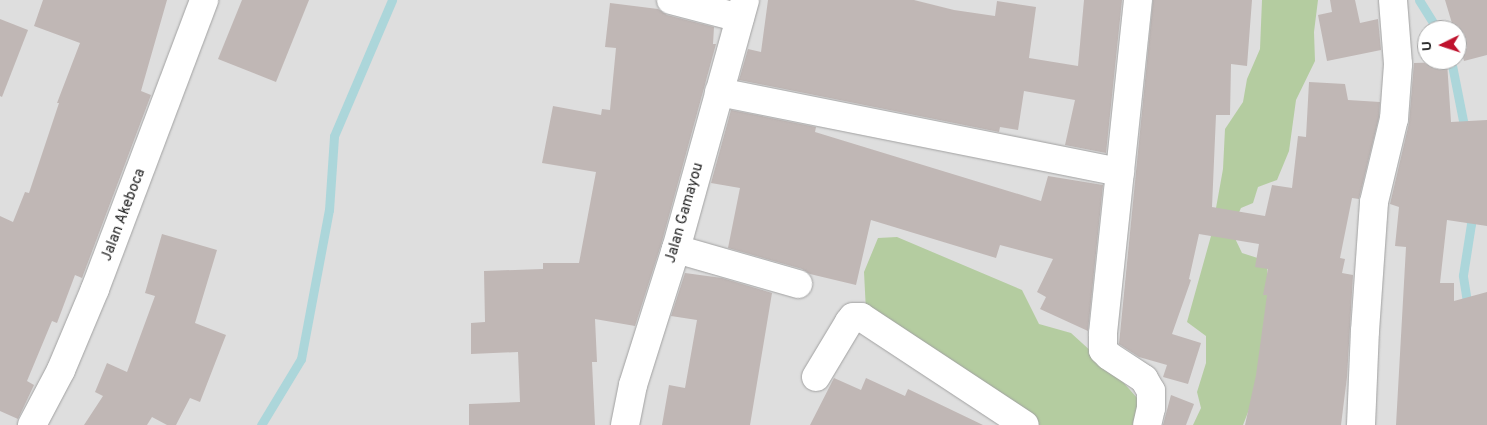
<!DOCTYPE html>
<html>
<head>
<meta charset="utf-8">
<style>
	body { margin:0 }
	#map { position:relative; width:1487px; height:425px; overflow:hidden; background:#f0ece8; font-family:Overpass,sans-serif }
	div>[style] { position:absolute }
	[style*='--x'] { left:calc(var(--x)*1px); top:calc(var(--y)*1px); width:calc(var(--w)*1px); rotate:calc(var(--a)*1deg) }
	.residential>* { inset:0; background:#dedede }
	.forest>* { inset:0; background:#b4cca0 }
	.stream>* { height:9px; margin:-4.5px; padding:0 4.5px; transform-origin:4.5px; border-radius:4.5px; background:#acd6da }
	.building>* { inset:0; background:#c0b7b5 }
	.roads { filter:drop-shadow(0 0 1px #a1a1a1) drop-shadow(0 0 1px #a1a1a1) }
	.minor>* { height:28px; margin:-14px; padding:0 14px; transform-origin:14px; border-radius:14px; background:#fff }
	span { translate:-50% -50%; white-space:nowrap; text-align:center; line-height:1.15; -webkit-text-stroke:4.5px #fff; paint-order:stroke }
	.street-label { font-size:15px; color:#202020 }
	.north { position:absolute; left:1417px; top:20px; width:50px; height:50px; box-sizing:border-box; background:#fff; border:1px solid #a6a6a6; border-radius:50%; rotate:266deg; font-size:14px; font-weight:700; line-height:20px; text-align:center; color:#202020 }
	.north::after { content:''; display:block; margin:auto; width:18px; height:22px; background:#bf122d; clip-path:polygon(50% 0,100% 100%,50% 72%,0 100%) }
</style>
</head>
<body>
<div id="map">
	<div class="residential">
		<i style="clip-path:polygon(evenodd,0 0,1487px 0,1487px 425px,0 425px,0 0,1427px 30px,1457px 30px,1457px 60px,1427px 60px,1427px 30px)"></i>
	</div>
	<div class="forest">
		<i style="clip-path:polygon(1262px 0,1318px 0,1314px 32px,1315px 61px,1296px 100px,1289px 151px,1277px 180px,1258px 187px,1253px 203px,1241px 208px,1231px 230px,1242px 253px,1267px 261px,1269px 307px,1263px 374px,1243px 425px,1193px 425px,1201px 408px,1197px 392px,1206px 363px,1206px 336px,1187px 322px,1211px 236px,1223px 169px,1225px 129px,1243px 102px,1247px 79px,1260px 49px)"></i>
		<i style="clip-path:polygon(897px 237px,1022px 290px,1039px 324px,1071px 333px,1115px 373px,1138px 399px,1139px 425px,1022px 425px,867px 331px,864px 272px,878px 238px)"></i>
	</div>
	<div class="stream">
		<i style="--x:1419;--y:0;--w:36;--a:58"></i>
		<i style="--x:1451;--y:60;--w:72;--a:78.8"></i>
		<i style="--x:1468;--y:308;--w:33;--a:-99"></i>
		<i style="--x:1463;--y:275;--w:52;--a:-81.1"></i>
		<i style="--x:1471;--y:224;--w:12;--a:-95"></i>
		<i style="--x:261;--y:425;--w:77;--a:-58.8"></i>
		<i style="--x:301;--y:359;--w:152;--a:-79.4"></i>
		<i style="--x:329;--y:210;--w:74;--a:-86.1"></i>
		<i style="--x:334;--y:136;--w:148;--a:-66.9"></i>
	</div>
	<div class="building">
		<i style="clip-path:polygon(43px 0,167px 0,141px 91px,151px 95px,82px 278px,75px 275px,57px 323px,52px 321px,27px 381px,34px 385px,18px 419px,0 411px,0 216px,13px 222px,25px 192px,29px 193px,59px 103px,57px 103px,80px 43px,34px 26px)"></i>
		<i style="clip-path:polygon(242px 0,309px 0,276px 82px,218px 59px)"></i>
		<i style="clip-path:polygon(768px 0,914px 0,954px 10px,995px 16px,997px 1px,1036px 7px,1029px 58px,1078px 66px,1084px 0,1122px 0,1106px 153px,1065px 145px,1075px 100px,1024px 91px,1018px 130px,1000px 127px,999px 132px,739px 80px,748px 49px,761px 52px)"></i>
		<i style="clip-path:polygon(1153px 0,1252px 0,1247px 66px,1231px 64px,1230px 115px,1216px 115px,1212px 207px,1265px 216px,1272px 185px,1292px 188px,1298px 136px,1306px 137px,1309px 82px,1345px 84px,1348px 100px,1380px 102px,1379px 117px,1359px 199px,1352px 198px,1340px 258px,1345px 259px,1342px 273px,1353px 275px,1347px 377px,1341px 425px,1245px 425px,1256px 375px,1267px 295px,1263px 295px,1268px 269px,1255px 267px,1259px 244px,1199px 234px,1189px 279px,1191px 280px,1172px 334px,1201px 343px,1188px 384px,1163px 377px,1167px 365px,1139px 357px,1119px 344px)"></i>
		<i style="clip-path:polygon(1330px 0,1355px 0,1360px 23px,1378px 19px,1381px 50px,1327px 61px,1318px 15px,1332px 12px)"></i>
		<i style="clip-path:polygon(1445px 0,1487px 0,1487px 55px,1464px 61px,1457px 38px,1457px 30px,1454px 30px)"></i>
		<i style="clip-path:polygon(610px 3px,658px 9px,667px 15px,714px 27px,713px 44px,716px 44px,661px 245px,635px 326px,595px 319px,597px 362px,592px 362px,595px 425px,469px 425px,469px 404px,520px 402px,518px 352px,471px 354px,471px 323px,485px 322px,484px 271px,543px 269px,543px 263px,579px 263px,596px 172px,542px 163px,553px 106px,601px 115px,602px 109px,610px 110px,616px 48px,605px 47px)"></i>
		<i style="clip-path:polygon(0 19px,28px 30px,2px 97px,0 96px)"></i>
		<i style="clip-path:polygon(1447px 62px,1451px 122px,1487px 120px,1487px 226px,1447px 220px,1440px 283px,1454px 283px,1454px 301px,1487px 292px,1487px 425px,1396px 425px,1406px 247px,1395px 246px,1399px 207px,1390px 204px,1409px 123px,1414px 63px)"></i>
		<i style="clip-path:polygon(731px 110px,816px 127px,815px 132px,1041px 201px,1048px 176px,1103px 185px,1088px 331px,1040px 309px,1046px 297px,1037px 292px,1053px 259px,1000px 245px,996px 258px,871px 220px,856px 285px,810px 274px,802px 269px,728px 248px,740px 188px,711px 183px)"></i>
		<i style="clip-path:polygon(162px 234px,217px 250px,195px 323px,226px 335px,200px 402px,190px 398px,176px 425px,167px 425px,152px 417px,147px 425px,84px 425px,103px 396px,95px 392px,107px 363px,127px 372px,155px 296px,145px 293px)"></i>
		<i style="clip-path:polygon(685px 273px,722px 278px,772px 293px,750px 425px,662px 425px,669px 385px,685px 388px,697px 320px,671px 316px)"></i>
		<i style="clip-path:polygon(834px 378px,861px 390px,866px 378px,905px 396px,908px 389px,983px 425px,810px 425px)"></i>
		<i style="clip-path:polygon(1171px 395px,1194px 404px,1186px 425px,1163px 425px)"></i>
	</div>
	<div class="roads">
		<div class="minor">
			<i style="--x:671;--y:0;--w:71;--a:14.6"></i>
			<i style="--x:1138;--y:0;--w:336;--a:96"></i>
			<i style="--x:1103;--y:334;--w:16;--a:90"></i>
			<i style="--x:1103;--y:350;--w:8;--a:45"></i>
			<i style="--x:1109;--y:356;--w:42;--a:33.3"></i>
			<i style="--x:1144;--y:379;--w:14;--a:60"></i>
			<i style="--x:1151;--y:391;--w:17;--a:90"></i>
			<i style="--x:1151;--y:408;--w:17;--a:103"></i>
			<i style="--x:719;--y:92;--w:409;--a:11.3"></i>
			<i style="--x:676;--y:249;--w:127;--a:16"></i>
			<i style="--x:816;--y:377;--w:64;--a:-59"></i>
			<i style="--x:849;--y:322;--w:6;--a:-51"></i>
			<i style="--x:853;--y:317;--w:8;--a:0"></i>
			<i style="--x:861;--y:317;--w:196;--a:33.4"></i>
			<i style="--x:32;--y:425;--w:62;--a:-62.2"></i>
			<i style="--x:61;--y:370;--w:88;--a:-67.2"></i>
			<i style="--x:95;--y:289;--w:309;--a:-69.3"></i>
			<i style="--x:625;--y:425;--w:41;--a:-78.7"></i>
			<i style="--x:633;--y:385;--w:143;--a:-72.5"></i>
			<i style="--x:676;--y:249;--w:258;--a:-74.5"></i>
			<i style="--x:1361;--y:425;--w:94;--a:-87.6"></i>
			<i style="--x:1365;--y:331;--w:129;--a:-86"></i>
			<i style="--x:1374;--y:202;--w:85;--a:-76.5"></i>
			<i style="--x:1394;--y:119;--w:55;--a:-85.8"></i>
			<i style="--x:1398;--y:64;--w:64;--a:-94.5"></i>
		</div>
	</div>
	<div class="street-label">
		<span style="left:685px;top:213px;rotate:-74deg">Jalan Gamayou</span>
		<span style="left:124px;top:215px;rotate:-69deg">Jalan Akeboca</span>
	</div>
	<div class="north">U</div>
</div>
</body>
</html>
